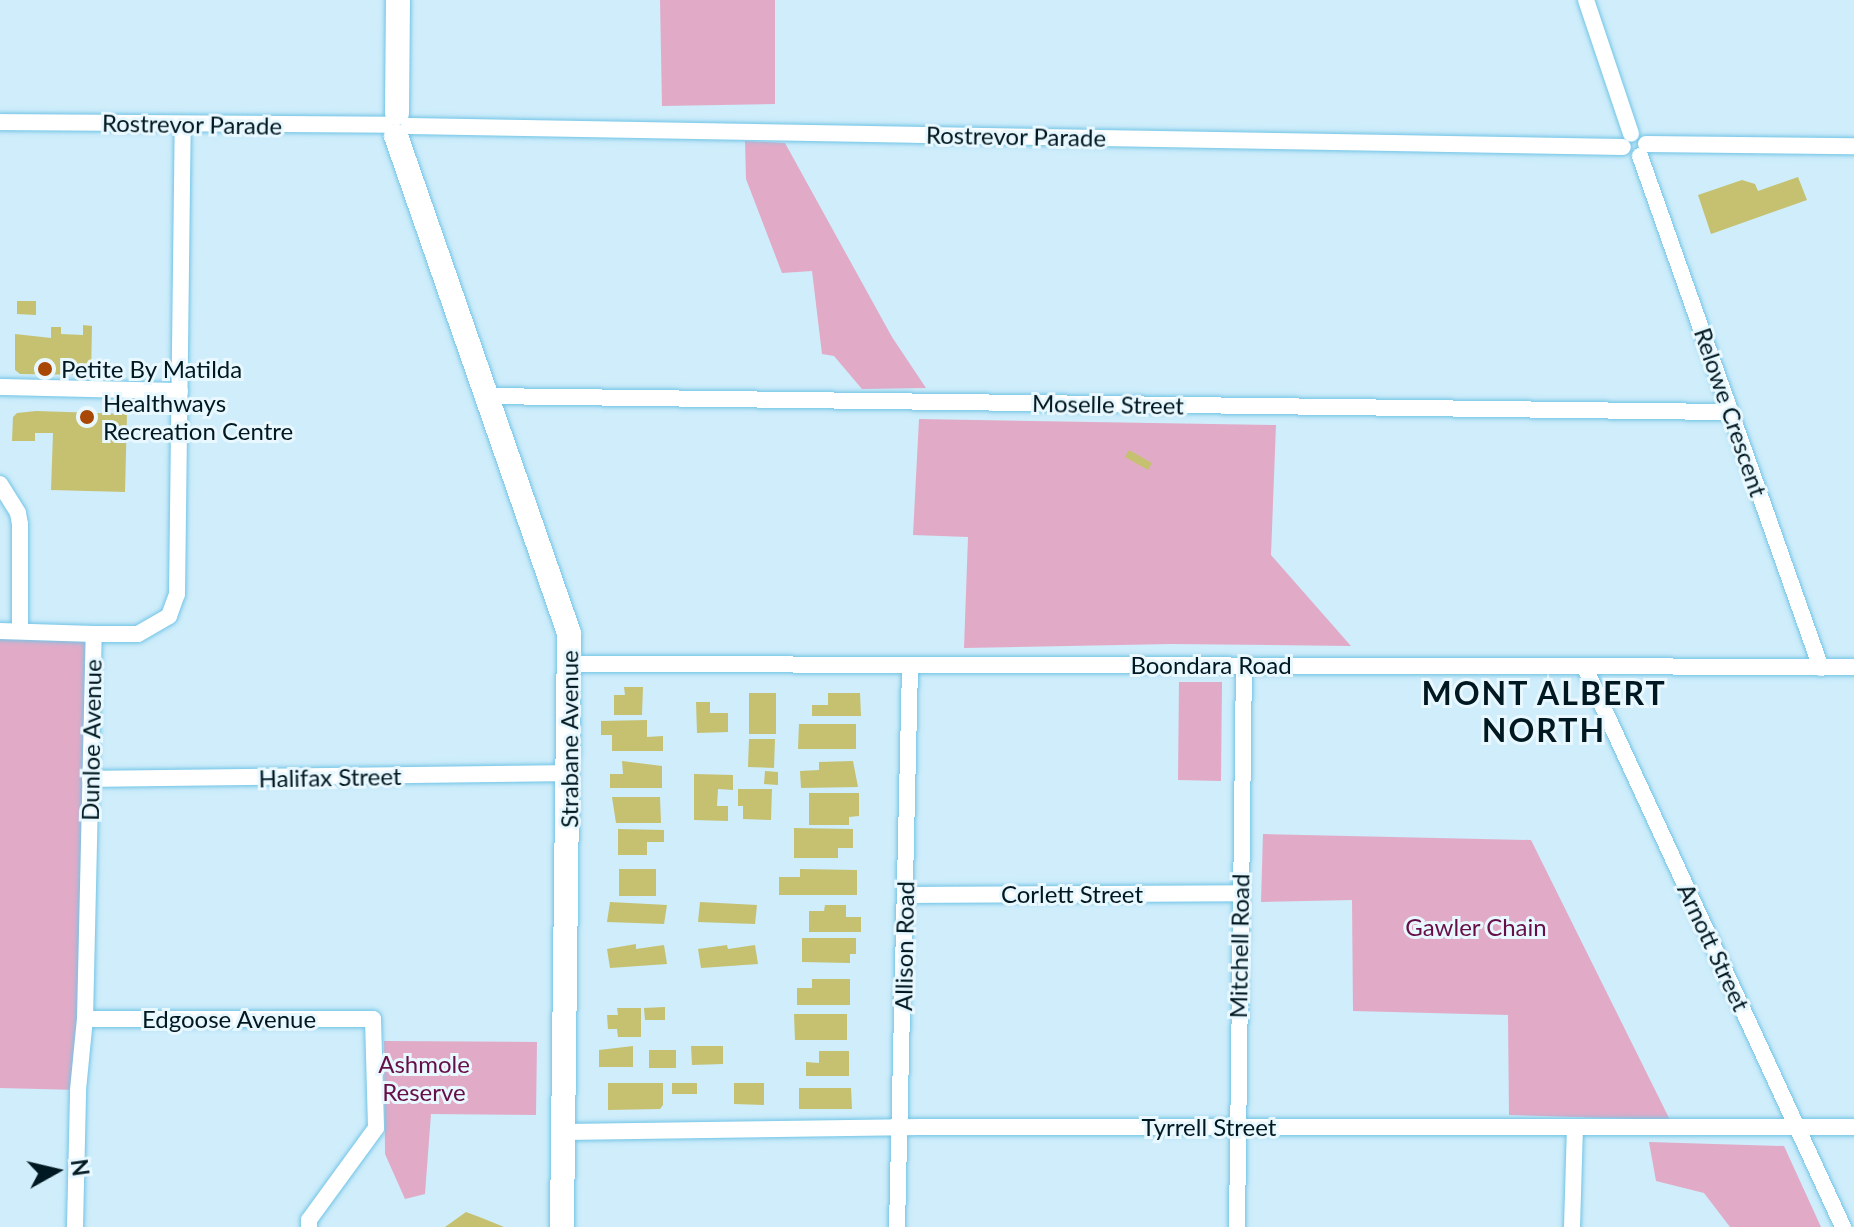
<!DOCTYPE html>
<html>
<head>
<meta charset="utf-8">
<style>
	body { margin:0 }
	#map { position:relative; width:1854px; height:1227px; overflow:hidden; background:#cfedfb; font-family:Lato,sans-serif }
	div>[style] { position:absolute }
	[style*='--x'] { left:calc(var(--x)*1px); top:calc(var(--y)*1px); width:calc(var(--w)*1px); rotate:calc(var(--a)*1deg) }
	.green>* { inset:0; background:#e1abc7 }
	.building>* { inset:0; background:#c5c170 }
	.roads { filter:drop-shadow(0 0 2px #72c4e5) drop-shadow(0 0 2px #72c4e5) }
	.street>* { height:16px; margin:-8px; padding:0 8px; transform-origin:8px; border-radius:8px; background:#fff }
	.secondary>* { height:24px; margin:-12px; padding:0 12px; transform-origin:12px; border-radius:12px; background:#fff }
	.dots>* { width:22px; height:22px; translate:-50% -50%; box-sizing:border-box; border:4px solid #e9f8ff; border-radius:50% }
	span { translate:-50% -50%; white-space:nowrap; text-align:center; line-height:1.15; -webkit-text-stroke:6px #e9f8ff; paint-order:stroke }
	.street-label { font-size:24px; color:#001821 }
	.poi-label { font-size:24px; color:#001821 }
	.left { translate:0 -50%; text-align:left }
	.park-label { font-size:24px; color:#660e48 }
	.district-label { font-size:32px; color:#001821; font-weight:700; letter-spacing:2px }
	.north { position:absolute; left:16px; top:1131px; width:80px; height:80px; -webkit-text-stroke:6px #e9f8ff; paint-order:stroke; rotate:82deg; font-size:22px; font-weight:700; line-height:32px; text-align:center; color:#001821 }
	.north::after { content:''; display:block; margin:auto; width:28px; height:36px; background:#001821; clip-path:polygon(50% 0,100% 100%,50% 72%,0 100%) }
</style>
</head>
<body>
<div id="map">
	<div class="green">
		<i style="clip-path:polygon(660px 0,775px 0,775px 104px,662px 106px)"></i>
		<i style="clip-path:polygon(745px 141px,785px 143px,892px 337px,926px 388px,862px 389px,834px 356px,822px 354px,812px 271px,782px 273px,746px 179px)"></i>
		<i style="clip-path:polygon(919px 419px,1276px 425px,1271px 555px,1351px 646px,1171px 644px,964px 648px,968px 537px,913px 535px)"></i>
		<i style="clip-path:polygon(0 631px,94px 634px,78px 1090px,0 1088px)"></i>
		<i style="clip-path:polygon(1179px 682px,1222px 682px,1221px 781px,1178px 780px)"></i>
		<i style="clip-path:polygon(1263px 834px,1531px 840px,1670px 1120px,1509px 1115px,1508px 1015px,1353px 1011px,1352px 900px,1261px 902px)"></i>
		<i style="clip-path:polygon(384px 1041px,537px 1042px,536px 1115px,431px 1114px,425px 1194px,405px 1199px,385px 1154px)"></i>
		<i style="clip-path:polygon(1649px 1142px,1784px 1146px,1821px 1227px,1730px 1227px,1704px 1193px,1656px 1181px)"></i>
	</div>
	<div class="building">
		<i style="clip-path:polygon(1798px 177px,1807px 200px,1711px 234px,1698px 195px,1742px 180px,1755px 184px,1758px 191px)"></i>
		<i style="clip-path:polygon(17px 301px,36px 301px,36px 315px,17px 314px)"></i>
		<i style="clip-path:polygon(83px 325px,92px 326px,91px 375px,20px 374px,15px 370px,15px 334px,51px 338px,51px 327px,61px 327px,61px 334px,83px 335px)"></i>
		<i style="clip-path:polygon(36px 411px,127px 414px,125px 492px,51px 490px,53px 433px,35px 433px,35px 441px,12px 441px,13px 417px,17px 413px)"></i>
		<i style="clip-path:polygon(1129px 450px,1152px 463px,1148px 470px,1125px 457px)"></i>
		<i style="clip-path:polygon(624px 687px,643px 687px,642px 715px,614px 715px,614px 695px,625px 695px)"></i>
		<i style="clip-path:polygon(749px 693px,776px 693px,776px 734px,749px 734px)"></i>
		<i style="clip-path:polygon(828px 693px,860px 693px,861px 716px,812px 716px,812px 705px,828px 705px)"></i>
		<i style="clip-path:polygon(696px 702px,710px 702px,710px 713px,728px 713px,728px 732px,697px 733px)"></i>
		<i style="clip-path:polygon(647px 720px,647px 737px,663px 736px,663px 751px,612px 751px,612px 735px,601px 735px,601px 721px)"></i>
		<i style="clip-path:polygon(799px 724px,856px 724px,856px 749px,798px 749px)"></i>
		<i style="clip-path:polygon(749px 739px,775px 739px,774px 768px,748px 767px)"></i>
		<i style="clip-path:polygon(622px 761px,662px 766px,662px 788px,610px 788px,610px 774px,623px 774px)"></i>
		<i style="clip-path:polygon(853px 761px,858px 787px,801px 788px,800px 771px,819px 770px,819px 762px)"></i>
		<i style="clip-path:polygon(765px 771px,778px 772px,778px 785px,764px 784px)"></i>
		<i style="clip-path:polygon(694px 774px,733px 775px,733px 790px,718px 789px,717px 806px,728px 806px,728px 821px,694px 820px)"></i>
		<i style="clip-path:polygon(738px 789px,772px 789px,771px 820px,743px 819px,743px 806px,738px 806px)"></i>
		<i style="clip-path:polygon(809px 793px,859px 793px,859px 816px,849px 817px,849px 825px,809px 825px)"></i>
		<i style="clip-path:polygon(612px 797px,660px 797px,661px 823px,616px 823px)"></i>
		<i style="clip-path:polygon(794px 828px,853px 829px,853px 848px,838px 848px,838px 858px,794px 858px)"></i>
		<i style="clip-path:polygon(618px 829px,664px 830px,664px 842px,647px 842px,647px 855px,618px 855px)"></i>
		<i style="clip-path:polygon(619px 869px,656px 869px,656px 896px,619px 896px)"></i>
		<i style="clip-path:polygon(800px 869px,857px 870px,857px 895px,779px 895px,779px 877px,800px 877px)"></i>
		<i style="clip-path:polygon(610px 902px,667px 905px,664px 924px,607px 922px)"></i>
		<i style="clip-path:polygon(700px 902px,757px 905px,755px 924px,698px 922px)"></i>
		<i style="clip-path:polygon(825px 905px,846px 905px,846px 917px,861px 917px,861px 932px,809px 932px,809px 911px,824px 911px)"></i>
		<i style="clip-path:polygon(802px 938px,856px 938px,856px 954px,850px 954px,850px 963px,802px 962px)"></i>
		<i style="clip-path:polygon(636px 944px,636px 949px,664px 945px,667px 964px,610px 968px,607px 949px)"></i>
		<i style="clip-path:polygon(727px 945px,728px 949px,755px 945px,758px 964px,701px 968px,698px 949px)"></i>
		<i style="clip-path:polygon(812px 979px,850px 979px,850px 1005px,797px 1005px,797px 988px,812px 988px)"></i>
		<i style="clip-path:polygon(665px 1007px,665px 1020px,645px 1020px,644px 1008px)"></i>
		<i style="clip-path:polygon(617px 1008px,641px 1008px,641px 1037px,618px 1037px,617px 1029px,608px 1029px,607px 1015px,618px 1015px)"></i>
		<i style="clip-path:polygon(794px 1014px,847px 1014px,847px 1040px,795px 1040px)"></i>
		<i style="clip-path:polygon(633px 1046px,633px 1067px,599px 1067px,599px 1050px)"></i>
		<i style="clip-path:polygon(691px 1046px,723px 1046px,723px 1064px,692px 1065px)"></i>
		<i style="clip-path:polygon(649px 1050px,676px 1050px,676px 1068px,649px 1068px)"></i>
		<i style="clip-path:polygon(819px 1051px,849px 1051px,849px 1076px,806px 1076px,806px 1062px,819px 1063px)"></i>
		<i style="clip-path:polygon(608px 1083px,663px 1083px,663px 1105px,660px 1109px,608px 1110px)"></i>
		<i style="clip-path:polygon(672px 1083px,697px 1083px,697px 1094px,672px 1094px)"></i>
		<i style="clip-path:polygon(734px 1083px,764px 1083px,764px 1105px,734px 1104px)"></i>
		<i style="clip-path:polygon(799px 1088px,851px 1088px,852px 1109px,799px 1109px)"></i>
		<i style="clip-path:polygon(466px 1212px,482px 1218px,504px 1227px,445px 1227px)"></i>
	</div>
	<div class="roads">
		<div class="street">
			<i style="--x:1586;--y:0;--w:141;--a:71.4"></i>
			<i style="--x:0;--y:122;--w:385;--a:0.4"></i>
			<i style="--x:409;--y:126;--w:1214;--a:0.99"></i>
			<i style="--x:1646;--y:144;--w:208;--a:0.6"></i>
			<i style="--x:1640;--y:156;--w:543;--a:70.53"></i>
			<i style="--x:0;--y:387;--w:180;--a:1.3"></i>
			<i style="--x:485;--y:396;--w:1246;--a:0.74"></i>
			<i style="--x:0;--y:484;--w:34;--a:58"></i>
			<i style="--x:18;--y:513;--w:11;--a:80"></i>
			<i style="--x:20;--y:524;--w:107;--a:90"></i>
			<i style="--x:0;--y:631;--w:94;--a:1.8"></i>
			<i style="--x:569;--y:664;--w:1285;--a:0.13"></i>
			<i style="--x:1585;--y:668;--w:616;--a:65.22"></i>
			<i style="--x:90;--y:779;--w:479;--a:-0.7"></i>
			<i style="--x:905;--y:895;--w:334;--a:-0.3"></i>
			<i style="--x:85;--y:1019;--w:288;--a:0"></i>
			<i style="--x:373;--y:1019;--w:109;--a:88.4"></i>
			<i style="--x:376;--y:1128;--w:114;--a:126.1"></i>
			<i style="--x:309;--y:1220;--w:7;--a:90"></i>
			<i style="--x:565;--y:1132;--w:355;--a:-0.8"></i>
			<i style="--x:920;--y:1127;--w:934;--a:0"></i>
			<i style="--x:75;--y:1227;--w:137;--a:-88.7"></i>
			<i style="--x:78;--y:1090;--w:71;--a:-84.4"></i>
			<i style="--x:85;--y:1019;--w:385;--a:-88.7"></i>
			<i style="--x:94;--y:634;--w:44;--a:0"></i>
			<i style="--x:138;--y:634;--w:36;--a:-30"></i>
			<i style="--x:169;--y:616;--w:23;--a:-70"></i>
			<i style="--x:177;--y:594;--w:470;--a:-89.3"></i>
			<i style="--x:897;--y:1227;--w:561;--a:-88.67"></i>
			<i style="--x:1237;--y:1227;--w:562;--a:-89.29"></i>
			<i style="--x:1572;--y:1227;--w:99;--a:-88.3"></i>
		</div>
		<div class="secondary">
			<i style="--x:397;--y:113;--w:113;--a:-89.5"></i>
			<i style="--x:396;--y:136;--w:526;--a:70.81"></i>
			<i style="--x:569;--y:633;--w:594;--a:90.68"></i>
		</div>
	</div>
	<div class="dots">
		<i style="left:45px;top:369px;background:#a94704"></i>
		<i style="left:87px;top:417px;background:#a94704"></i>
	</div>
	<div class="street-label">
		<span style="left:192px;top:124px;rotate:1deg">Rostrevor Parade</span>
		<span style="left:1016px;top:136px;rotate:1deg">Rostrevor Parade</span>
		<span style="left:1108px;top:404px;rotate:1deg">Moselle Street</span>
		<span style="left:1731px;top:412px;rotate:71deg">Relowe Crescent</span>
		<span style="left:1211px;top:665px">Boondara Road</span>
		<span style="left:569px;top:739px;rotate:-90deg">Strabane Avenue</span>
		<span style="left:91px;top:740px;rotate:-89deg">Dunloe Avenue</span>
		<span style="left:330px;top:777px;rotate:-1deg">Halifax Street</span>
		<span style="left:1072px;top:894px">Corlett Street</span>
		<span style="left:904px;top:946px;rotate:-89deg">Allison Road</span>
		<span style="left:1239px;top:946px;rotate:-89deg">Mitchell Road</span>
		<span style="left:1714px;top:947px;rotate:65deg">Arnott Street</span>
		<span style="left:229px;top:1019px">Edgoose Avenue</span>
		<span style="left:1209px;top:1127px">Tyrrell Street</span>
	</div>
	<div class="poi-label">
		<span class="left" style="left:61px;top:369px">Petite By Matilda</span>
		<span class="left" style="left:103px;top:417px">Healthways<br>Recreation Centre</span>
	</div>
	<div class="park-label">
		<span style="left:1476px;top:927px">Gawler Chain</span>
		<span style="left:424px;top:1078px">Ashmole<br>Reserve</span>
	</div>
	<div class="district-label">
		<span style="left:1544px;top:712px">MONT ALBERT<br>NORTH</span>
	</div>
	<div class="north">N</div>
</div>
</body>
</html>
